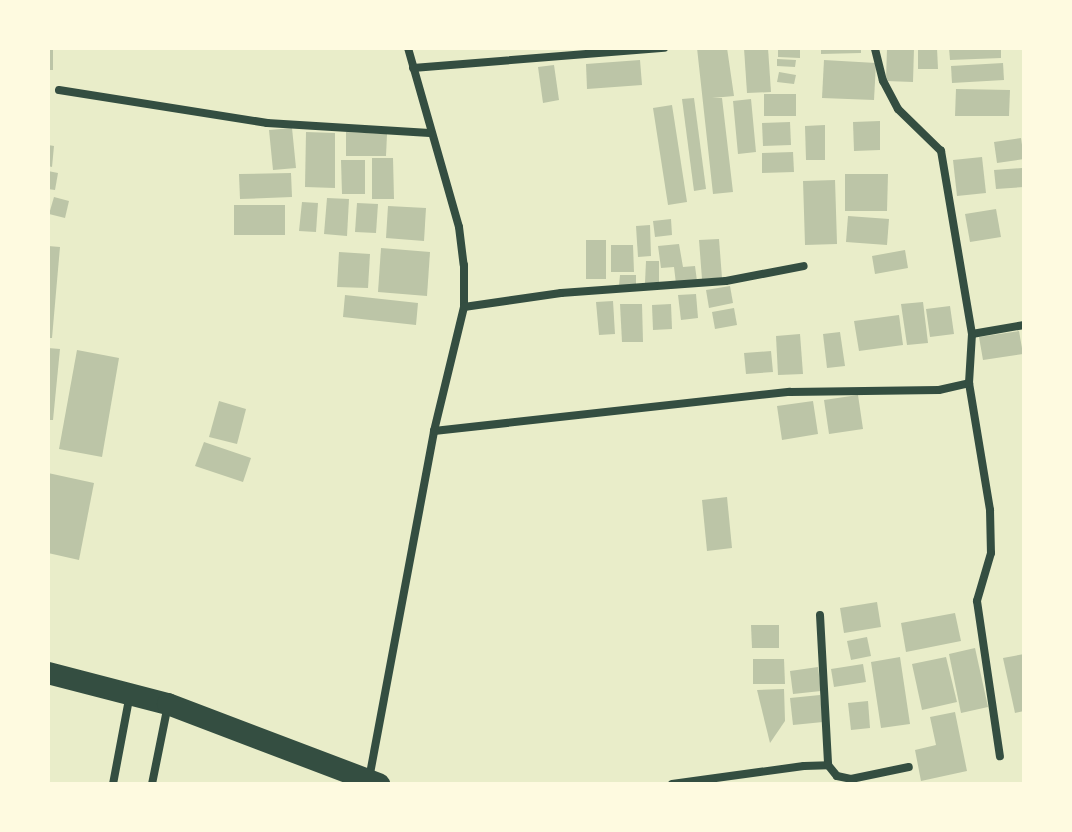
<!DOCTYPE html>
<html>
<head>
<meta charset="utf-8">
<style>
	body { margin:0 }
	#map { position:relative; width:1072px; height:832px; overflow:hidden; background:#e9edc9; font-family:"Archivo Narrow",sans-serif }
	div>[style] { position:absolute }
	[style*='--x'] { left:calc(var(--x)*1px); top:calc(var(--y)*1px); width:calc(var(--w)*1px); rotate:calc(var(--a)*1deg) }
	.building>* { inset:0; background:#bcc5a7 }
	.minor>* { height:8px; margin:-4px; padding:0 4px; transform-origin:4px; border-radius:4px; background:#344e41 }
	.trunk>* { height:22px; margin:-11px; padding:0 11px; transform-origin:11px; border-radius:11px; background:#344e41 }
	span { translate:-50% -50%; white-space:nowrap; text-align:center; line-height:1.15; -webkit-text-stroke:6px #fefae0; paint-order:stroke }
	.frame { position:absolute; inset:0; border:50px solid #fefae0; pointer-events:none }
</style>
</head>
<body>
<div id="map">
	<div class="building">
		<i style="clip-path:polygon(48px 48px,53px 48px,53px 70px,48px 70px)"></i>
		<i style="clip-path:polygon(697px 48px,727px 48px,734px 96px,712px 98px,722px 98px,733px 192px,713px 194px)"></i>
		<i style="clip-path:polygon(744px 48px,768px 48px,771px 92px,747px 93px)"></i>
		<i style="clip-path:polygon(778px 48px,800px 48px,800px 58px,778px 57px)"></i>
		<i style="clip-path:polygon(821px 48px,861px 48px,861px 53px,821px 54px)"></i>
		<i style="clip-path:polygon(887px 48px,914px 48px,913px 82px,886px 81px)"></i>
		<i style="clip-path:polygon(918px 48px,937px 48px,938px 69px,918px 69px)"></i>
		<i style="clip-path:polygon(949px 48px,1001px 48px,1001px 58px,950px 60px)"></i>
		<i style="clip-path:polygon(777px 59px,796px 60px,795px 67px,777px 66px)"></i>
		<i style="clip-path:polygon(640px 60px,642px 85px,587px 89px,586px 64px)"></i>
		<i style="clip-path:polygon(824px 60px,876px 63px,874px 100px,822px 98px)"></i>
		<i style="clip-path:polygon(1003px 63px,1004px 80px,952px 83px,951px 66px)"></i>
		<i style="clip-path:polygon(554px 65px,559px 100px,543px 103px,538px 67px)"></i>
		<i style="clip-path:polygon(779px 72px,796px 75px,794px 84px,777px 82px)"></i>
		<i style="clip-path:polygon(956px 89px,1010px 90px,1009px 116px,955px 116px)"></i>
		<i style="clip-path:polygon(764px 94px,796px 94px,796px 116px,764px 116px)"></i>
		<i style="clip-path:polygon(694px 98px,706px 189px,694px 191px,682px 99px)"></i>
		<i style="clip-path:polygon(751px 99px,756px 152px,738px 154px,733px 101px)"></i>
		<i style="clip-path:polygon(672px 105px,687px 202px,668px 205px,653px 108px)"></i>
		<i style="clip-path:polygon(880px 121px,880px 150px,854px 151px,853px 122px)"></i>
		<i style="clip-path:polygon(790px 122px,791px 145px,763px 146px,762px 123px)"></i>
		<i style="clip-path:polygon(825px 125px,825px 160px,806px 160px,805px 126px)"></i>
		<i style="clip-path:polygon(292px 128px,296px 168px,273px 170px,269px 130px)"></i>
		<i style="clip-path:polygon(306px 132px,335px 133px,335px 188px,305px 187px)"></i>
		<i style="clip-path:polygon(346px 132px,387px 134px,386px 156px,346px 156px)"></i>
		<i style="clip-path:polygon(1021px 138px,1024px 159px,997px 163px,994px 142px)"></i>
		<i style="clip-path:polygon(48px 145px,54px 146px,52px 167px,48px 166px)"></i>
		<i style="clip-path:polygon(793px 152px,794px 172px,762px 173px,762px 153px)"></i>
		<i style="clip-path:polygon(982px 157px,986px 193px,957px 196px,953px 160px)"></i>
		<i style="clip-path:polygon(372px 158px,393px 158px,394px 199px,372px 199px)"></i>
		<i style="clip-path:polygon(341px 160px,365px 160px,365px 194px,342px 194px)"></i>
		<i style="clip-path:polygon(1022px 168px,1024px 187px,996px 189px,994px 170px)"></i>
		<i style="clip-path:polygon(48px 171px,58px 173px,55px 190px,48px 189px)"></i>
		<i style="clip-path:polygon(291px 173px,292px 197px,240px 199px,239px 174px)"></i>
		<i style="clip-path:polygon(845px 174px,888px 174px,887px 211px,845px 211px)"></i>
		<i style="clip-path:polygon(835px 180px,837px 244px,805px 245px,803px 181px)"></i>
		<i style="clip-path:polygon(54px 197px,69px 201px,65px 218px,49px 214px)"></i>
		<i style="clip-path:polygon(327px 198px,349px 199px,347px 236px,324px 234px)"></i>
		<i style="clip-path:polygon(302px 202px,318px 203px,316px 232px,299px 231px)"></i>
		<i style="clip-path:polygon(357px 203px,378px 204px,376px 233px,355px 232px)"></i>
		<i style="clip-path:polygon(234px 205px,285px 205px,285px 235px,234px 235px)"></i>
		<i style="clip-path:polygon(388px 206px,426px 208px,424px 241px,386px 238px)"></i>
		<i style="clip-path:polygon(996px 209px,1001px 237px,970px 242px,965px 214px)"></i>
		<i style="clip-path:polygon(848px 216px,889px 219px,887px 245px,846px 242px)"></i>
		<i style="clip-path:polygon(671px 219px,672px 235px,655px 237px,653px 221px)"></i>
		<i style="clip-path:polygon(650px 225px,651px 256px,638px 257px,636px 226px)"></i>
		<i style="clip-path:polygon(719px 239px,722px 278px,702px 279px,699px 240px)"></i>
		<i style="clip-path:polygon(586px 240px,606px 240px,606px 279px,586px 279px)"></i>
		<i style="clip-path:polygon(679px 244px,683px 267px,695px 266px,697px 281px,676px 284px,674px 267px,661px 268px,658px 246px)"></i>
		<i style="clip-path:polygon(611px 245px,633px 245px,634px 272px,611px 272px)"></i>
		<i style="clip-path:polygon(48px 246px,60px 247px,52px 338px,48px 338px)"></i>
		<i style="clip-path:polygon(381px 248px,430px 252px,427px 296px,378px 292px)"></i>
		<i style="clip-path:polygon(905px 250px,908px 268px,875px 274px,872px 256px)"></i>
		<i style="clip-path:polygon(339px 252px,370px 254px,368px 288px,337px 287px)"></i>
		<i style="clip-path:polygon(646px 261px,659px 261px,659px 283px,645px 283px)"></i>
		<i style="clip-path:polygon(620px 275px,636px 275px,636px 286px,619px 286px)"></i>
		<i style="clip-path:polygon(730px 286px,733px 303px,709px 308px,706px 290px)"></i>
		<i style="clip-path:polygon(696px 294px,698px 318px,681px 320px,678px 295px)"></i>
		<i style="clip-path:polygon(345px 295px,418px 303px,416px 325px,343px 317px)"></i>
		<i style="clip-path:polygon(613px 301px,615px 334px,599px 335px,596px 302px)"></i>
		<i style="clip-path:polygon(923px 302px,928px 343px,907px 345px,901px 304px)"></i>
		<i style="clip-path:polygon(620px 304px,642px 304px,643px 342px,622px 342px)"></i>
		<i style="clip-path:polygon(671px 304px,672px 329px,653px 330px,652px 305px)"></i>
		<i style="clip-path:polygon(950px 306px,954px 334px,930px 337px,926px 309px)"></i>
		<i style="clip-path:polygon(734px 308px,737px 325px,715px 329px,712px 312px)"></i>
		<i style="clip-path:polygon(899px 315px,903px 345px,859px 351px,854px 321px)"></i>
		<i style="clip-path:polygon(1019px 331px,1023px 354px,983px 360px,979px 337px)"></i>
		<i style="clip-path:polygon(840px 332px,845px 366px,827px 368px,823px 334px)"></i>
		<i style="clip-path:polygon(800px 334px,803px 374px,778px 375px,776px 336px)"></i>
		<i style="clip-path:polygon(48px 348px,60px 349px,53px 420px,48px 420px)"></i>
		<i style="clip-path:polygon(77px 350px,119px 358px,102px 457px,59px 449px)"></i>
		<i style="clip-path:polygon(771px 351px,773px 372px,746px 374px,744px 353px)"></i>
		<i style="clip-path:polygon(858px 395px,863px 429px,829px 434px,824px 400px)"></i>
		<i style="clip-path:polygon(219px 401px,246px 409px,237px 444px,209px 437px)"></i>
		<i style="clip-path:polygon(813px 401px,818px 434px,782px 440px,777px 406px)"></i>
		<i style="clip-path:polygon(204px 442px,251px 458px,243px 482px,195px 466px)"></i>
		<i style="clip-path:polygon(48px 473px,94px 483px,79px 560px,48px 553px)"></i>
		<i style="clip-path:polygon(727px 497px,732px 548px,707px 551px,702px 500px)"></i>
		<i style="clip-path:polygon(877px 602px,881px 627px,844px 633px,840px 608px)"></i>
		<i style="clip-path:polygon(955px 613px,961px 641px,906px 652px,901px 623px)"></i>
		<i style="clip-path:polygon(751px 625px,779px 625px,779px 648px,752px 648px)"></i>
		<i style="clip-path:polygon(867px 637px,871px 656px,851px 660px,847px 641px)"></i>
		<i style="clip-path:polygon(975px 648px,988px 707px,961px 713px,949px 654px)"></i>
		<i style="clip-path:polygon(1024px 654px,1024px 711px,1015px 713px,1003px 658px)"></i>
		<i style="clip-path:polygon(900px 657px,910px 724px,881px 728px,871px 662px)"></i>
		<i style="clip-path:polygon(946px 657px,957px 702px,922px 710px,912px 664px)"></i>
		<i style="clip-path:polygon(753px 659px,784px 659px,785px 684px,753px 684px)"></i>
		<i style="clip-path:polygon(863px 664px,866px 682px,834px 687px,831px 669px)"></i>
		<i style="clip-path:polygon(818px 667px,821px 691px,793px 694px,790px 671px)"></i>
		<i style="clip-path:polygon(784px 689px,785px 721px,770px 743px,757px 690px)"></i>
		<i style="clip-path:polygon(820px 695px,823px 722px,793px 725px,790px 698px)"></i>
		<i style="clip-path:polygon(868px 701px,870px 728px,851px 730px,848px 703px)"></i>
		<i style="clip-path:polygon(955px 712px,967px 771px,921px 781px,915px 750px,936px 745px,930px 717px)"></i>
	</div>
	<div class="minor">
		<i style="--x:408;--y:48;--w:186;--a:74.1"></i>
		<i style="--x:459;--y:227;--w:38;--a:83"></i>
		<i style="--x:464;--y:265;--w:42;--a:90"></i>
		<i style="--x:464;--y:307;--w:128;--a:103.6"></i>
		<i style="--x:413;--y:68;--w:252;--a:-4.6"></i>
		<i style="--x:59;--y:90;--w:211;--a:9"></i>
		<i style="--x:267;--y:123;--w:163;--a:3.5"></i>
		<i style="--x:464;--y:307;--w:98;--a:-8.2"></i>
		<i style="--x:561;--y:293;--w:165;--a:-4.2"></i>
		<i style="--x:726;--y:281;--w:79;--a:-10.9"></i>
		<i style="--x:972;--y:334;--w:53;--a:-9.8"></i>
		<i style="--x:969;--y:383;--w:129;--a:80.6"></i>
		<i style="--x:990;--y:510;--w:43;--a:88.7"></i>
		<i style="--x:991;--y:553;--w:50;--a:106.3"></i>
		<i style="--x:977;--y:601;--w:157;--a:81.6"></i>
		<i style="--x:820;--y:615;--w:150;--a:86.9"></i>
		<i style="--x:369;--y:779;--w:354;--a:-79.4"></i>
		<i style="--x:434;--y:431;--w:358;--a:-6.3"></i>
		<i style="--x:790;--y:392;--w:149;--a:-0.8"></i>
		<i style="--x:939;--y:390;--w:31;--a:-13"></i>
		<i style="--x:969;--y:383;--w:49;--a:-86.5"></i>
		<i style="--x:972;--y:334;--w:186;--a:-99.6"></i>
		<i style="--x:941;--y:151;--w:60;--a:-135.7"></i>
		<i style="--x:898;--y:109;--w:32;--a:-118"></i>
		<i style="--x:883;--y:81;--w:34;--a:-104"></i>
		<i style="--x:113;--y:784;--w:92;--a:-79.3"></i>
		<i style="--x:152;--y:784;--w:81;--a:-78.6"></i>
		<i style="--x:672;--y:784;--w:133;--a:-7.8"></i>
		<i style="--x:804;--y:766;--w:24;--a:-2"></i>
		<i style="--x:828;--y:765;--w:14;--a:51"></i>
		<i style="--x:837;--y:776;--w:14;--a:12"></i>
		<i style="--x:851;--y:779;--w:59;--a:-11.7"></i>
	</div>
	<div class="trunk">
		<i style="--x:48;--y:673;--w:124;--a:14.5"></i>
		<i style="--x:168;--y:704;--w:226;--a:20.8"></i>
	</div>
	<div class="frame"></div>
</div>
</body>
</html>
